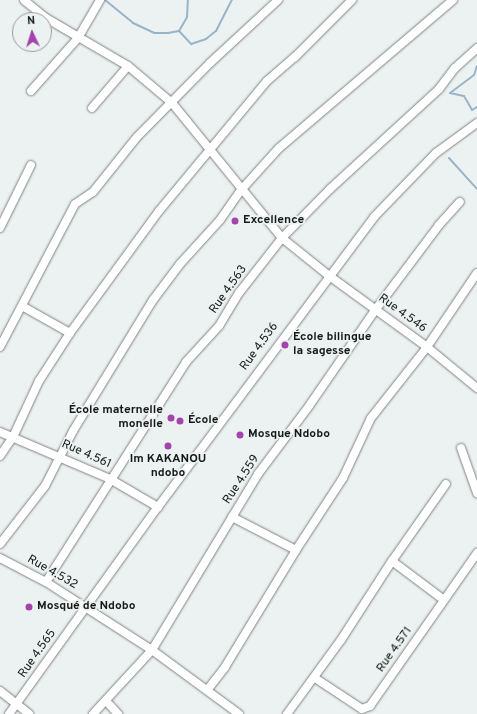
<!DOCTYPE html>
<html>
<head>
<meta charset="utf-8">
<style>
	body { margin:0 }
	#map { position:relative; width:477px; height:714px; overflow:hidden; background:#ecf2f1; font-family:Overpass,sans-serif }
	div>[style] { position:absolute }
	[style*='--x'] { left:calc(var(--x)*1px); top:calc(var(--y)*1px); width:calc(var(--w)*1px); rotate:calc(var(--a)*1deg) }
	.stream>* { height:2px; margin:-1px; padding:0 1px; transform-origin:1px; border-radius:1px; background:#99b4c9 }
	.roads { filter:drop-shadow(0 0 1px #7e8382) drop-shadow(0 0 1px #7e8382) }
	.minor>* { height:8px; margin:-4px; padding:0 4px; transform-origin:4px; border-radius:4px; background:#fff }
	.dots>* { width:11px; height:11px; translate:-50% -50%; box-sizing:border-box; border:2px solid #ecf2f1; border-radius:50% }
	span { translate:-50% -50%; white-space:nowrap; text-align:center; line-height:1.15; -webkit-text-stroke:3.5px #ecf2f1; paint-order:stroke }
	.poi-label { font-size:12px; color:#161918; font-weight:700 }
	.left { translate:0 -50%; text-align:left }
	.right { translate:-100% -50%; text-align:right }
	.street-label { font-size:12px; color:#161918 }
	.north { position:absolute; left:12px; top:12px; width:40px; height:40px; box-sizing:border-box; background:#ecf2f1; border:1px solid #969b9a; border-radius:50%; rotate:356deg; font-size:11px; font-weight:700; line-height:16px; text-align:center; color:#161918 }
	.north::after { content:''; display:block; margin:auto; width:14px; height:18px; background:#a244ac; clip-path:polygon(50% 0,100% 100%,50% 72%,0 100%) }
</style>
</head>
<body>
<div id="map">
	<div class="stream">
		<i style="--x:105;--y:0;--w:36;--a:39"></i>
		<i style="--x:133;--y:23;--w:23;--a:25"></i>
		<i style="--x:154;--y:33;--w:14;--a:0"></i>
		<i style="--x:168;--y:33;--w:11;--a:-10"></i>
		<i style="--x:179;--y:31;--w:16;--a:-60"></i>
		<i style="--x:187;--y:17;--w:17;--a:-87"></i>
		<i style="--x:179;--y:31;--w:18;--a:47"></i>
		<i style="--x:191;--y:44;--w:16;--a:-18"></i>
		<i style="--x:206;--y:39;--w:13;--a:-39"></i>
		<i style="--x:216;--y:31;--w:35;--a:-63"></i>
		<i style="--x:477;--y:66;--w:9;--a:108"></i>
		<i style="--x:474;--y:75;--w:30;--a:143"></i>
		<i style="--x:450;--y:93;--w:14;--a:12"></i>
		<i style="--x:464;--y:96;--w:16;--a:60"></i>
		<i style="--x:472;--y:110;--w:6;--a:-31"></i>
		<i style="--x:449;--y:158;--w:42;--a:47.9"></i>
	</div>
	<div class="roads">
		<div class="minor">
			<i style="--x:453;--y:0;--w:228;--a:139.6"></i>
			<i style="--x:279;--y:148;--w:55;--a:132.1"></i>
			<i style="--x:242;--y:189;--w:63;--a:50.8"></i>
			<i style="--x:282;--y:238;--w:59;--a:38.8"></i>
			<i style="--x:328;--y:275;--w:122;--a:36"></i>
			<i style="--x:427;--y:347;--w:89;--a:-56"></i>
			<i style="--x:31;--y:91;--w:71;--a:-48.4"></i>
			<i style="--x:78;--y:38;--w:44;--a:-59.9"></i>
			<i style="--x:92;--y:108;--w:55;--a:-49.4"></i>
			<i style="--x:0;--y:228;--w:70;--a:-63.8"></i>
			<i style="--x:22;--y:306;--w:55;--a:29.4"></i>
			<i style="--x:0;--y:347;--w:161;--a:-62.3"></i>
			<i style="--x:75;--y:204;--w:22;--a:-34"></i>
			<i style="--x:93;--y:192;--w:70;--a:-51.3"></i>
			<i style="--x:137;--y:137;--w:104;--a:-45.4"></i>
			<i style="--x:210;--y:63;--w:93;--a:-42.8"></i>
			<i style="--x:0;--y:432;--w:120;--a:23.1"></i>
			<i style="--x:110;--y:479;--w:56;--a:30.3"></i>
			<i style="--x:461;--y:448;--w:48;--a:70.4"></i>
			<i style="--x:0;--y:456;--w:23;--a:-56"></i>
			<i style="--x:13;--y:437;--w:62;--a:-65.1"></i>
			<i style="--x:39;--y:381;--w:57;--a:-57.1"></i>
			<i style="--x:70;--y:333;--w:151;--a:-53.9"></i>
			<i style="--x:159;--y:211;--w:169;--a:-50.3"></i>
			<i style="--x:267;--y:81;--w:37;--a:-41"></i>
			<i style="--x:295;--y:57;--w:81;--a:-45"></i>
			<i style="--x:232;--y:517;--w:72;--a:27.3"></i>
			<i style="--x:0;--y:544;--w:73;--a:-52.2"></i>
			<i style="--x:45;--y:486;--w:62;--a:-63"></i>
			<i style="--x:73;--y:431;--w:153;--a:-58.6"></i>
			<i style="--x:153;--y:300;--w:45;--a:-53.1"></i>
			<i style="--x:180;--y:264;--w:59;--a:-47.7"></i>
			<i style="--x:220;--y:220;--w:38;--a:-55"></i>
			<i style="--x:242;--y:189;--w:111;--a:-129.1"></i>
			<i style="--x:172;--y:103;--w:57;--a:-139.9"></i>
			<i style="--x:128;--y:66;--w:95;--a:-149.7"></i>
			<i style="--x:46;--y:18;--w:28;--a:-141"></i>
			<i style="--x:0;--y:558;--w:52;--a:27.6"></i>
			<i style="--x:46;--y:582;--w:126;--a:32.7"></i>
			<i style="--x:152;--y:650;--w:87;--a:132.7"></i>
			<i style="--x:46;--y:582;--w:261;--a:-57.5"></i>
			<i style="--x:186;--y:362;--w:49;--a:-47.5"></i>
			<i style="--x:219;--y:326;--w:39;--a:-59"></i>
			<i style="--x:239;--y:293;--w:70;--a:-52"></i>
			<i style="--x:282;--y:238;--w:69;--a:-45.6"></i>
			<i style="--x:330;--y:189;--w:148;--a:-42.5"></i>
			<i style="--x:439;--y:89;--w:26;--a:-53"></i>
			<i style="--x:455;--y:68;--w:30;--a:-42"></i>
			<i style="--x:444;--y:600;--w:65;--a:-143.1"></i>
			<i style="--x:392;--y:561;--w:94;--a:-55"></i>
			<i style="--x:315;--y:678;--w:56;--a:33.4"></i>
			<i style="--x:362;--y:709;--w:9;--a:-21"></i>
			<i style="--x:370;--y:706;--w:187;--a:-55"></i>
			<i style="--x:208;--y:689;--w:28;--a:-52"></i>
			<i style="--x:225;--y:667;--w:137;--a:-58.7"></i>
			<i style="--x:296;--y:550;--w:86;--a:-56.9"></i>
			<i style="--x:343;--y:478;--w:66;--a:-65"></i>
			<i style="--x:371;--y:418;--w:90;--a:-51.7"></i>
			<i style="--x:427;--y:347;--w:65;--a:39.4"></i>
			<i style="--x:0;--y:691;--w:37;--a:38"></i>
			<i style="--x:106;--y:701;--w:18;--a:47"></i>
			<i style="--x:9;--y:714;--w:255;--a:-54.3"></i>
			<i style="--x:158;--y:507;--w:362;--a:-53.3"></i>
			<i style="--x:374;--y:217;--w:89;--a:-45.9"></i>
			<i style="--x:436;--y:153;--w:51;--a:-36.2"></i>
			<i style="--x:239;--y:714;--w:108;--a:-143.7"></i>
			<i style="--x:152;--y:650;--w:205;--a:-58.9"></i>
			<i style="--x:258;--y:474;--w:85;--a:-53.1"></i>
			<i style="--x:309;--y:406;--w:118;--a:-55.4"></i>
			<i style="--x:376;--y:309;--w:105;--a:-53.1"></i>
			<i style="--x:439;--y:225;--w:31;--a:-48"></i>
			<i style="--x:287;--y:714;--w:92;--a:-53.9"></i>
			<i style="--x:341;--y:640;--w:94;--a:-57.2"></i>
		</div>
	</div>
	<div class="dots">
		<i style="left:235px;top:221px;background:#a244ac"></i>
		<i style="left:285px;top:345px;background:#a244ac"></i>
		<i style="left:171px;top:418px;background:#a244ac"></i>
		<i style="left:180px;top:421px;background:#a244ac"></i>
		<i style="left:240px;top:435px;background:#a244ac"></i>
		<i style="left:168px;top:446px;background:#a244ac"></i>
		<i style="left:29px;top:607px;background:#a244ac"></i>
	</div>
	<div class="poi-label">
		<span class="left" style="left:243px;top:221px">Excellence</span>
		<span class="left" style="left:293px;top:345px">École bilingue<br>la sagesse</span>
		<span class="right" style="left:163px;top:418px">École maternelle<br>monelle</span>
		<span class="left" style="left:188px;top:421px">École</span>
		<span class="left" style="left:248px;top:435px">Mosque Ndobo</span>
		<span style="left:168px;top:467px">Im KAKANOU<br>ndobo</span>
		<span class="left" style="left:37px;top:607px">Mosqué de Ndobo</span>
	</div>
	<div class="street-label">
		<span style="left:229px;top:290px;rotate:-55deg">Rue 4.563</span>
		<span style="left:402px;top:314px;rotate:36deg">Rue 4.546</span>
		<span style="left:260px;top:347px;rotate:-54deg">Rue 4.536</span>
		<span style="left:86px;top:455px;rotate:24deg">Rue 4.561</span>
		<span style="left:242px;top:480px;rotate:-57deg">Rue 4.559</span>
		<span style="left:52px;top:573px;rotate:30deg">Rue 4.532</span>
		<span style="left:395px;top:650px;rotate:-55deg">Rue 4.571</span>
		<span style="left:38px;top:654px;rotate:-55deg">Rue 4.565</span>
	</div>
	<div class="north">N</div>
</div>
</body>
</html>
